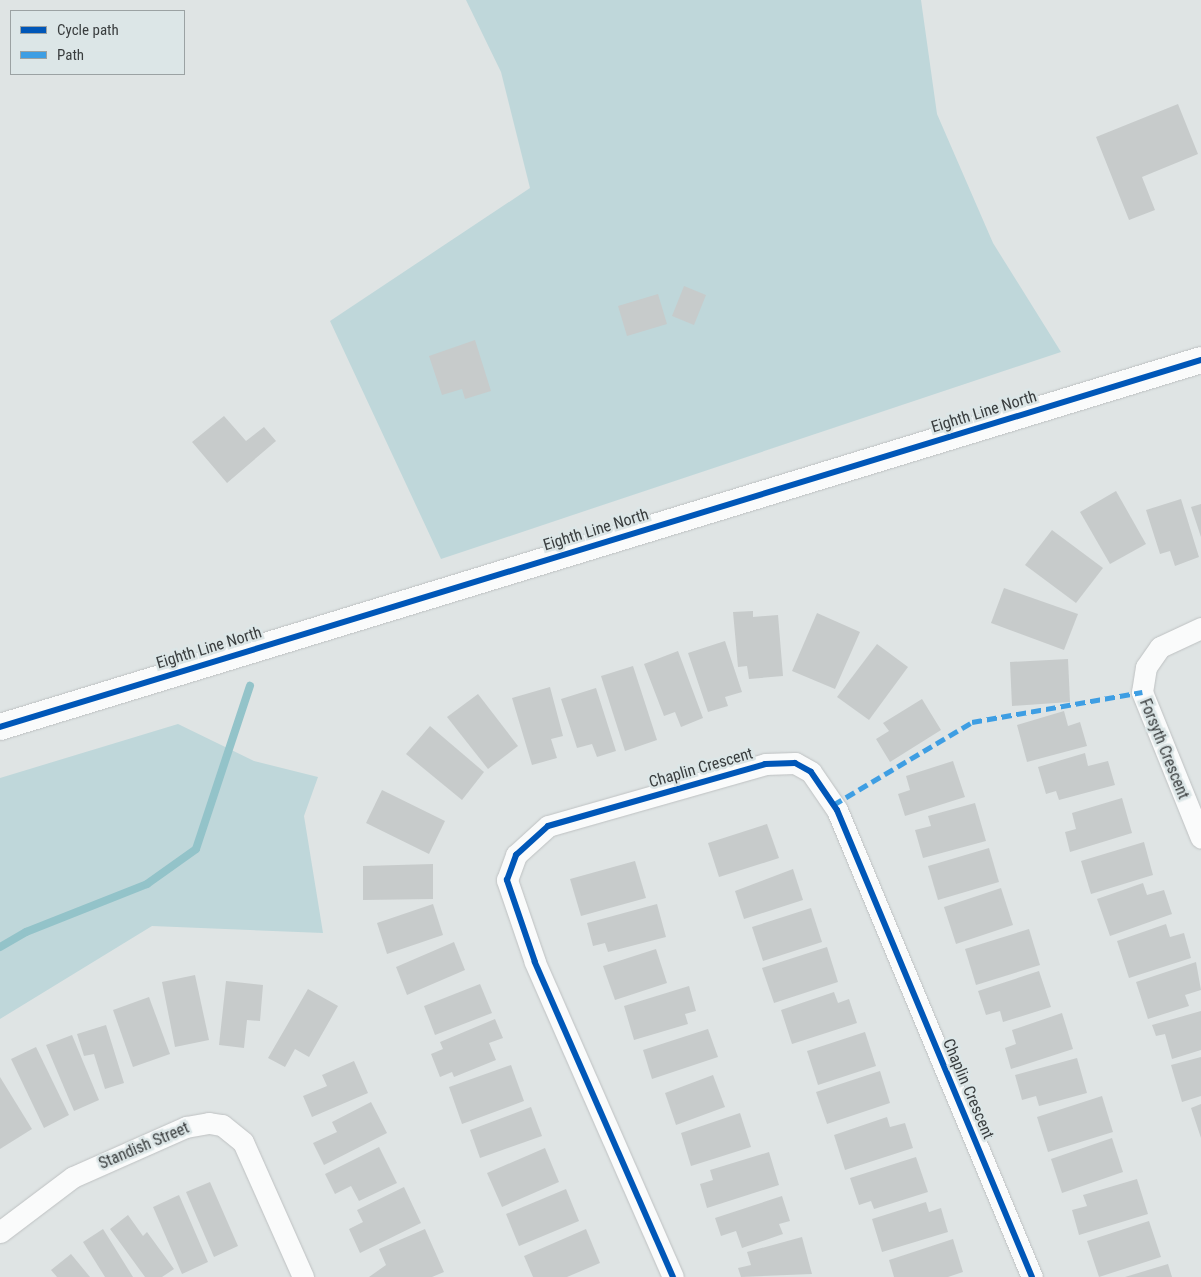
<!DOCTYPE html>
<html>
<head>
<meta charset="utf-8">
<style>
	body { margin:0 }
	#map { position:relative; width:1201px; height:1277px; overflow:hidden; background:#dfe4e4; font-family:"Roboto Condensed",sans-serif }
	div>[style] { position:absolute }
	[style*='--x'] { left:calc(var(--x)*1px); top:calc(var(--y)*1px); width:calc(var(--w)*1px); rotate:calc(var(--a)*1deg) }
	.green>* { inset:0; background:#bfd7da }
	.stream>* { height:8px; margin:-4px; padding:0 4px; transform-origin:4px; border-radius:4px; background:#93c3c9 }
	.building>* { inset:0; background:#c7cbcb }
	.roads { filter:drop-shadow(0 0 1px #bec1c2) drop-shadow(0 0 1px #bec1c2) }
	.minor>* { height:21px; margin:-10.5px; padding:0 10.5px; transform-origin:10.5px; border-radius:10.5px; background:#fafbfb }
	.tertiary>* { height:26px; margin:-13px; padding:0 13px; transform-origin:13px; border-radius:13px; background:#fafbfb }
	.quiet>* { height:5px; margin-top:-2.5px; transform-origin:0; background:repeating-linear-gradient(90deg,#3e9ee3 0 10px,transparent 0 15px) }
	.cycleway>* { height:6px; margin:-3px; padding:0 3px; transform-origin:3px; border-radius:3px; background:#0057b8 }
	span { translate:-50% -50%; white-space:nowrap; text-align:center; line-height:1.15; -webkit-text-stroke:5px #dce6e7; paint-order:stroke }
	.street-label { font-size:16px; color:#393d3e }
	.legend { position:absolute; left:10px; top:10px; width:175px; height:65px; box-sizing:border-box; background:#dce6e7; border:1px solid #9ba2a3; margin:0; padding:6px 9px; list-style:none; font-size:15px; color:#393d3e }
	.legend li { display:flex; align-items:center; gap:10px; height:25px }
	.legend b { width:25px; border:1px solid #9ba2a3 }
</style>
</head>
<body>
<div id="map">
	<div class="green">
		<i style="clip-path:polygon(466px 0,921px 0,937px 114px,993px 243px,1061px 352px,441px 559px,330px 321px,530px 188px,501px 72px)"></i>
		<i style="clip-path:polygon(178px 724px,254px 761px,318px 777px,304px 816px,323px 933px,152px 926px,0 1019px,0 778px)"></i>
	</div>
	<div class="stream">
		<i style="--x:0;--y:947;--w:30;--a:-30"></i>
		<i style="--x:26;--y:932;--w:130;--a:-21.6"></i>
		<i style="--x:147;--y:884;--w:60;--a:-35.5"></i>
		<i style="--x:196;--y:849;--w:172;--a:-71.7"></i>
	</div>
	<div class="building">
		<i style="clip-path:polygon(1178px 104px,1198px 154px,1142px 177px,1155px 210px,1129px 220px,1096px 137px)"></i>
		<i style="clip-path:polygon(684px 286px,706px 295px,694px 325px,672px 316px)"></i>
		<i style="clip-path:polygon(658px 294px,667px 324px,627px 336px,618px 306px)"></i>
		<i style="clip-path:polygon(475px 340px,491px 391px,465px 399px,462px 389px,442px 395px,429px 356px)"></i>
		<i style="clip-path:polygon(224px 416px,246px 441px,264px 427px,276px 441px,227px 483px,192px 442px)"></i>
		<i style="clip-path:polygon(1116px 491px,1146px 544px,1110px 564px,1080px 512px)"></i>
		<i style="clip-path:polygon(1181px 499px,1199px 557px,1175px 566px,1170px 551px,1160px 554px,1146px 510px)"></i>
		<i style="clip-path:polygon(1201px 504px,1201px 537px,1191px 507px)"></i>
		<i style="clip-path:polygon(1052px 530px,1103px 568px,1076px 603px,1025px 565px)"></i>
		<i style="clip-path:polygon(1004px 588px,1078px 614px,1064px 650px,991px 623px)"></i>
		<i style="clip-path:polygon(753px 611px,753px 617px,778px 615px,783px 676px,749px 679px,747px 666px,738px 667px,733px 612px)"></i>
		<i style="clip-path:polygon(817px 613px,860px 632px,835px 689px,792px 671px)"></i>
		<i style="clip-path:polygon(725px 641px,742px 692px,725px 697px,728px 706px,708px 712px,688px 653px)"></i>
		<i style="clip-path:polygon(877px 644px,908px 667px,869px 720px,837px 697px)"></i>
		<i style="clip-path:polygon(678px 651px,703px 718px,681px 727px,675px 712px,664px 716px,644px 664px)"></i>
		<i style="clip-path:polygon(1068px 659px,1070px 702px,1012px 706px,1010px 662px)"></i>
		<i style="clip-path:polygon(633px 666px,657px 740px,625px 751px,601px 676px)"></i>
		<i style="clip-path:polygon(550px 687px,563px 736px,551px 739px,557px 758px,532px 765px,512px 698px)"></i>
		<i style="clip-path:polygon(596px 688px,616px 751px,597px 757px,592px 744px,577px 748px,561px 699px)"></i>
		<i style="clip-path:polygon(478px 694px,518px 746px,488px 769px,447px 717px)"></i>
		<i style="clip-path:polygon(922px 699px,941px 730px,890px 762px,876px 739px,889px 731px,883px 723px)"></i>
		<i style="clip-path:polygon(1064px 711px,1068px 726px,1080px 722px,1087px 746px,1027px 762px,1017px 725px)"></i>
		<i style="clip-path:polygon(430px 726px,484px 772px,462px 800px,406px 754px)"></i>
		<i style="clip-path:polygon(1085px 753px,1088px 766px,1108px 761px,1115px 785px,1059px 800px,1056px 791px,1046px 794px,1038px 767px)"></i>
		<i style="clip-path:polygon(953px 761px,965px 797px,905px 816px,898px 794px,910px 790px,906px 776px)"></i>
		<i style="clip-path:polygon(382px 790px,445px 821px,429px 854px,366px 823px)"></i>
		<i style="clip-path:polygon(1122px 798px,1132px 833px,1070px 852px,1065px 832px,1076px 829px,1072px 813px)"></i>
		<i style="clip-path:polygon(975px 803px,986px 841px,923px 858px,915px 830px,931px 826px,928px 816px)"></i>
		<i style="clip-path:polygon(767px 824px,779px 858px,719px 877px,708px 843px)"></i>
		<i style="clip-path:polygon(1144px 842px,1153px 875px,1091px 894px,1081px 861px)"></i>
		<i style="clip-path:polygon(989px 848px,999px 882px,938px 900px,928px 866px)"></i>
		<i style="clip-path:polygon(635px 861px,646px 898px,581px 916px,570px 879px)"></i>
		<i style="clip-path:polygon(433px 864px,433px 899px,363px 900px,363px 866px)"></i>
		<i style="clip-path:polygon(793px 869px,803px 900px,744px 919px,735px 891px)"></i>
		<i style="clip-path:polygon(1143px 883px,1147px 895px,1164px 890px,1172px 914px,1110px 936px,1097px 899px)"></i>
		<i style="clip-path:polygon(1001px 888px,1013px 925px,956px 944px,944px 907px)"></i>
		<i style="clip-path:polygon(433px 904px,443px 935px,387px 954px,377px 923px)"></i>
		<i style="clip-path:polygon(657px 904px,666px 937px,608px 952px,605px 943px,593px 946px,587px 923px)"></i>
		<i style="clip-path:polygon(811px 908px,822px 942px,763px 961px,752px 927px)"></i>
		<i style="clip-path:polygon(1166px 924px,1170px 937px,1184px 933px,1191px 958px,1129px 978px,1117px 941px)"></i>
		<i style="clip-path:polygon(1029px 929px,1040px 965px,976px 985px,965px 949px)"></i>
		<i style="clip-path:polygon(454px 942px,465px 970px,407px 995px,396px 967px)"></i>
		<i style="clip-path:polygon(827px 947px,838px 982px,774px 1003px,762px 968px)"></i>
		<i style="clip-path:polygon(656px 949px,667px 983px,615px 1000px,603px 966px)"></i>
		<i style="clip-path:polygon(1196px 962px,1201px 990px,1185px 995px,1189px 1006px,1148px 1019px,1136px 982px)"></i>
		<i style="clip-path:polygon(1039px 971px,1051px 1007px,1003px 1022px,1000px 1011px,986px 1015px,978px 991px)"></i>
		<i style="clip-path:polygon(195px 975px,209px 1040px,175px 1047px,162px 982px)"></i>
		<i style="clip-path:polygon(226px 981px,263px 985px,260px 1021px,247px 1020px,244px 1048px,219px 1045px)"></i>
		<i style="clip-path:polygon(480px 984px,492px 1013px,435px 1035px,424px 1006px)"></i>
		<i style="clip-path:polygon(689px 986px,696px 1011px,685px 1014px,688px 1024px,634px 1040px,624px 1006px)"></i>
		<i style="clip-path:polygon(308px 989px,338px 1006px,309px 1057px,295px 1049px,285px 1067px,268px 1058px)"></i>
		<i style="clip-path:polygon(834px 992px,838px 1003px,849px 999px,857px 1023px,792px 1044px,781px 1010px)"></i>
		<i style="clip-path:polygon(149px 997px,170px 1054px,133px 1067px,113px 1010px)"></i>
		<i style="clip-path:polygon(1201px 1011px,1201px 1050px,1172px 1059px,1165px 1034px,1156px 1036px,1152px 1025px)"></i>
		<i style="clip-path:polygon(1062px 1013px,1073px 1049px,1011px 1069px,1005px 1048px,1016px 1044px,1012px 1030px)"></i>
		<i style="clip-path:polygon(495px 1019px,503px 1038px,489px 1043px,496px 1060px,454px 1077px,452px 1072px,440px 1077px,431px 1054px,443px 1049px,440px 1042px)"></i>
		<i style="clip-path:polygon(106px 1025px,124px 1083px,105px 1089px,94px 1054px,84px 1056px,77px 1034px)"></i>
		<i style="clip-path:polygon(708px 1029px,718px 1057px,652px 1079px,643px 1050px)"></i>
		<i style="clip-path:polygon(865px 1032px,876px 1066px,818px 1085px,807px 1051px)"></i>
		<i style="clip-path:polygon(72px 1035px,99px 1100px,74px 1111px,46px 1045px)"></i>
		<i style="clip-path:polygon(36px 1047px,69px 1115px,44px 1128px,11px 1059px)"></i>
		<i style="clip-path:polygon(1201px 1057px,1201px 1096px,1182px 1102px,1171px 1065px)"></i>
		<i style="clip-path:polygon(1077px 1058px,1087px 1093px,1039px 1106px,1036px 1096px,1022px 1100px,1015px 1075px)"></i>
		<i style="clip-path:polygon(354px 1061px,368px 1093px,312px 1117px,303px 1096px,327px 1086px,322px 1075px)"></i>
		<i style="clip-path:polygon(511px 1065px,524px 1101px,462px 1124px,449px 1087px)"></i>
		<i style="clip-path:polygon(880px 1071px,890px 1103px,827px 1124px,816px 1092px)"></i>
		<i style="clip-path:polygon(713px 1075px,725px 1107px,676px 1125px,665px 1093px)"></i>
		<i style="clip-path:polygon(0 1077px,32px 1129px,0 1149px)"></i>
		<i style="clip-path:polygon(1102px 1096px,1113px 1132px,1048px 1152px,1037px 1117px)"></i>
		<i style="clip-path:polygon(371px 1102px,387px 1133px,324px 1165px,313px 1143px,337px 1132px,332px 1122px)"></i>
		<i style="clip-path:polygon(1201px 1104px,1201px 1138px,1191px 1108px)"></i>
		<i style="clip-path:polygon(531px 1107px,542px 1136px,480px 1158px,470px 1130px)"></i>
		<i style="clip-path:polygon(740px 1113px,751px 1147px,691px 1166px,681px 1133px)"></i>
		<i style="clip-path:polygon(887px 1117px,890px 1127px,905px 1123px,913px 1148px,845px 1170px,834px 1135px)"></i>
		<i style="clip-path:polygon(1112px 1138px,1123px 1172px,1062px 1193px,1051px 1159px)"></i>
		<i style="clip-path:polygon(379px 1147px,397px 1183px,359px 1201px,351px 1186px,335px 1194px,325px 1174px)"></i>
		<i style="clip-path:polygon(545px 1148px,559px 1182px,502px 1207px,487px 1173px)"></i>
		<i style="clip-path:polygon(769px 1152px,779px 1185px,707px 1208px,700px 1184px,713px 1180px,710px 1170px)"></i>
		<i style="clip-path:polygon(916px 1157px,928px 1192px,874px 1209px,871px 1201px,859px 1205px,850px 1178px)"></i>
		<i style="clip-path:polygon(1137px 1179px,1148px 1214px,1079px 1235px,1072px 1210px,1087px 1206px,1083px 1195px)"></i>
		<i style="clip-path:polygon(210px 1182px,238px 1246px,214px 1257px,186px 1192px)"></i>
		<i style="clip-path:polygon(404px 1187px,421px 1223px,360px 1253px,349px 1229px,363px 1222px,357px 1210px)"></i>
		<i style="clip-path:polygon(566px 1189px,579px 1221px,519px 1246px,506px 1214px)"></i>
		<i style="clip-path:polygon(179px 1195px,208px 1262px,182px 1274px,153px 1207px)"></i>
		<i style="clip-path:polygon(782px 1196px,790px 1221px,779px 1224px,783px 1234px,742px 1248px,736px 1231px,721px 1236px,715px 1218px)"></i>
		<i style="clip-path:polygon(926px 1202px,929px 1212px,941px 1208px,948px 1232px,882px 1252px,872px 1219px)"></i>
		<i style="clip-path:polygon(128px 1215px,143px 1236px,147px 1232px,174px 1269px,162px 1277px,145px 1277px,110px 1229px)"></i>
		<i style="clip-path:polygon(1149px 1221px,1161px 1257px,1099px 1277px,1087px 1241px)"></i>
		<i style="clip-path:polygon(103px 1229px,133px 1277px,105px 1277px,83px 1242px)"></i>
		<i style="clip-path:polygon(425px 1229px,444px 1272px,432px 1277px,369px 1277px,386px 1265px,379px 1249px)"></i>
		<i style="clip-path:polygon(586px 1229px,600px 1263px,567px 1277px,533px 1277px,524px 1256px)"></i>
		<i style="clip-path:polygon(802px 1237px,812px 1274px,741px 1277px,738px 1268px,751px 1265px,747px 1252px)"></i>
		<i style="clip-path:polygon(953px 1239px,963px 1272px,948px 1277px,894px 1277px,889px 1260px)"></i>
		<i style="clip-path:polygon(71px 1254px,90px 1277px,57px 1277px,51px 1270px)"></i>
		<i style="clip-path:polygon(1168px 1264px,1172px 1277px,1125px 1277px)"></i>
	</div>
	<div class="roads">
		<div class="minor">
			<i style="--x:1201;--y:628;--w:45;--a:155.1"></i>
			<i style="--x:1160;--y:647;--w:24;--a:125"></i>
			<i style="--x:1146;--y:667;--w:25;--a:99"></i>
			<i style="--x:1142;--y:692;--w:157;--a:68"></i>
			<i style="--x:0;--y:1232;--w:91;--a:-37"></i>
			<i style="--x:73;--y:1177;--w:124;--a:-23.9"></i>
			<i style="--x:186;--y:1127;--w:23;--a:-10"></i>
			<i style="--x:209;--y:1123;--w:13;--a:9"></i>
			<i style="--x:222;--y:1125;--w:27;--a:39"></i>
			<i style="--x:243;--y:1142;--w:148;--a:66"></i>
			<i style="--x:673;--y:1277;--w:344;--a:-113.7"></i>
			<i style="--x:535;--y:962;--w:87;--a:-108.9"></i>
			<i style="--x:507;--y:880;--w:27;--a:-70"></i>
			<i style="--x:516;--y:855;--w:43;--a:-42.2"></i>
			<i style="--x:548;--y:826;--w:226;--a:-15.9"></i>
			<i style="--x:765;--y:764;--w:30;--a:-2"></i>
			<i style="--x:795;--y:763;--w:18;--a:29"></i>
			<i style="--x:811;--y:772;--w:46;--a:55.6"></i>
			<i style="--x:837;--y:810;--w:506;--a:67.34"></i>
		</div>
		<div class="tertiary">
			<i style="--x:0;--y:727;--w:1256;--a:-16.99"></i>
		</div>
	</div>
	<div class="quiet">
		<i style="--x:833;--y:805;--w:162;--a:-30.8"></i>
		<i style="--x:972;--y:722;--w:173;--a:-10"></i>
	</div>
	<div class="cycleway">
		<i style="--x:0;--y:727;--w:1256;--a:-16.99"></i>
		<i style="--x:673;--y:1277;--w:344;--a:-113.7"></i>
		<i style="--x:535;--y:962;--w:87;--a:-108.9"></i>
		<i style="--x:507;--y:880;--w:27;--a:-70"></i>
		<i style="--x:516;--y:855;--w:43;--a:-42.2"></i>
		<i style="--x:548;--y:826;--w:226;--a:-15.9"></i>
		<i style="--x:765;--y:764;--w:30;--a:-2"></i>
		<i style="--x:795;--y:763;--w:18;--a:29"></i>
		<i style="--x:811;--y:772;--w:46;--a:55.6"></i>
		<i style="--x:837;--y:810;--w:506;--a:67.34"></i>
	</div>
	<div class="street-label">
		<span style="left:984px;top:412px;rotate:-17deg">Eighth Line North</span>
		<span style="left:596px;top:530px;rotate:-17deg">Eighth Line North</span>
		<span style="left:209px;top:648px;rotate:-17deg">Eighth Line North</span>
		<span style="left:1164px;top:749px;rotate:68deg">Forsyth Crescent</span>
		<span style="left:701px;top:768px;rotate:-16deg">Chaplin Crescent</span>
		<span style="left:968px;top:1089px;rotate:67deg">Chaplin Crescent</span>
		<span style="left:144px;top:1146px;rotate:-23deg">Standish Street</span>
	</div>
	<ul class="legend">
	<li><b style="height:6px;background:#0057b8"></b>Cycle path</li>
	<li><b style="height:6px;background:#3e9ee3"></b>Path</li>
	</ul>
</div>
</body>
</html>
